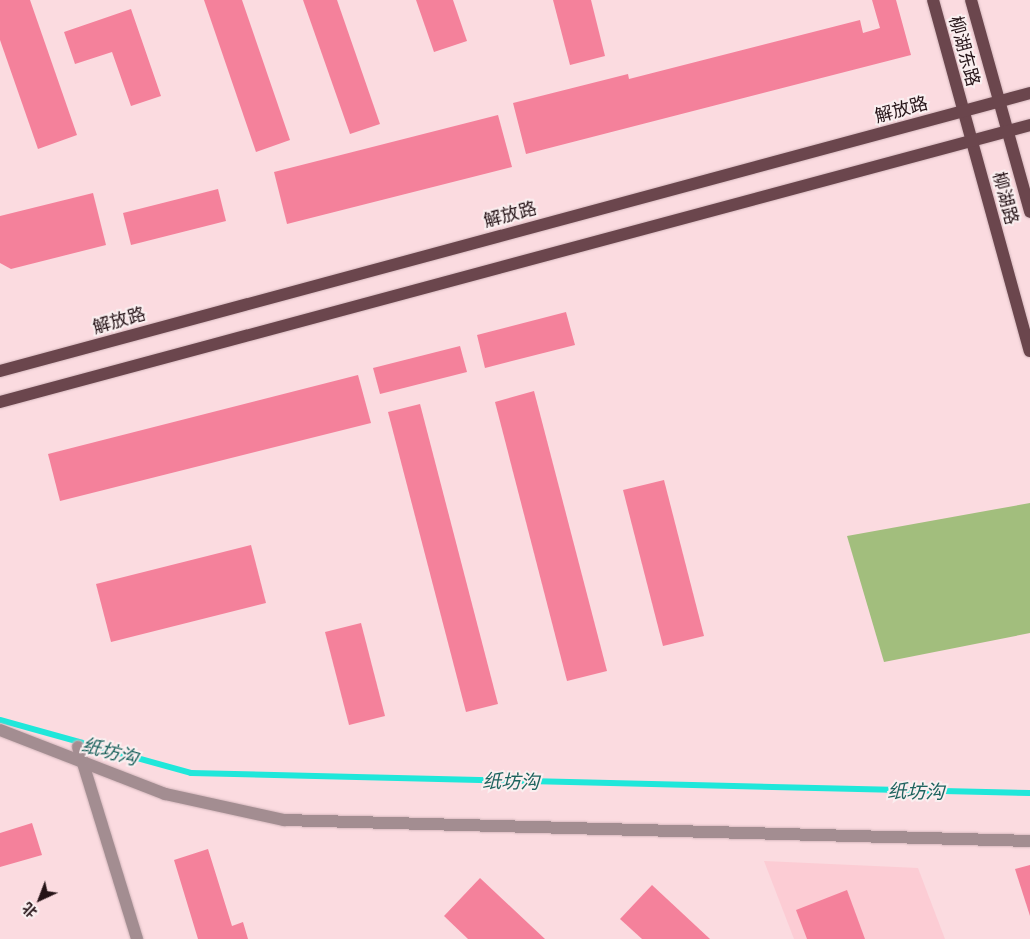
<!DOCTYPE html>
<html>
<head>
<meta charset="utf-8">
<style>
	body { margin:0 }
	#map { position:relative; width:1030px; height:939px; overflow:hidden; background:#fbdbe0; font-family:"PT Serif","Noto Sans SC",serif }
	div>[style] { position:absolute }
	[style*='--x'] { left:calc(var(--x)*1px); top:calc(var(--y)*1px); width:calc(var(--w)*1px); rotate:calc(var(--a)*1deg) }
	.built>* { inset:0; background:#fcccd4 }
	.green>* { inset:0; background:#a2be7d }
	.stream>* { height:6px; margin:-3px; padding:0 3px; transform-origin:3px; border-radius:3px; background:#20e7da }
	.building>* { inset:0; background:#f4819b }
	.roads { filter:drop-shadow(0 0 1px #d4b7bc) drop-shadow(0 0 1px #d4b7bc) }
	.minor>* { height:12px; margin:-6px; padding:0 6px; transform-origin:6px; border-radius:6px; background:#a38d91 }
	.major>* { height:12px; margin:-6px; padding:0 6px; transform-origin:6px; border-radius:6px; background:#6b464d }
	span { translate:-50% -50%; white-space:nowrap; text-align:center; line-height:1.15; -webkit-text-stroke:4px #faeff0; paint-order:stroke }
	.street-label { font-size:18px; color:#251317 }
	.water-label { font-size:19px; color:#1d635e; font-style:italic }
	.north { position:absolute; left:15px; top:874px; width:50px; height:50px; -webkit-text-stroke:4px #faeff0; paint-order:stroke; rotate:223deg; font-size:14px; font-weight:700; line-height:20px; text-align:center; color:#251317 }
	.north::after { content:''; display:block; margin:auto; width:18px; height:22px; background:#251317; clip-path:polygon(50% 0,100% 100%,50% 72%,0 100%) }
</style>
</head>
<body>
<div id="map">
	<div class="built">
		<i style="clip-path:polygon(764px 861px,918px 868px,945px 939px,794px 939px)"></i>
	</div>
	<div class="green">
		<i style="clip-path:polygon(1030px 503px,1030px 633px,884px 662px,847px 536px)"></i>
	</div>
	<div class="stream">
		<i style="--x:0;--y:720;--w:198;--a:15.5"></i>
		<i style="--x:191;--y:773;--w:839;--a:1.37"></i>
	</div>
	<div class="building">
		<i style="clip-path:polygon(0 0,30px 0,77px 135px,38px 149px,0 40px)"></i>
		<i style="clip-path:polygon(204px 0,242px 0,290px 140px,256px 152px)"></i>
		<i style="clip-path:polygon(303px 0,337px 0,380px 124px,350px 134px)"></i>
		<i style="clip-path:polygon(416px 0,453px 0,467px 41px,434px 52px)"></i>
		<i style="clip-path:polygon(553px 0,591px 0,605px 56px,570px 65px)"></i>
		<i style="clip-path:polygon(872px 0,896px 0,911px 55px,526px 154px,513px 103px,628px 74px,629px 79px,860px 20px,863px 33px,880px 28px)"></i>
		<i style="clip-path:polygon(131px 9px,161px 96px,131px 106px,112px 52px,75px 64px,64px 32px)"></i>
		<i style="clip-path:polygon(498px 115px,512px 167px,287px 224px,274px 172px)"></i>
		<i style="clip-path:polygon(218px 189px,226px 221px,131px 245px,123px 213px)"></i>
		<i style="clip-path:polygon(93px 193px,106px 245px,11px 269px,0 263px,0 216px)"></i>
		<i style="clip-path:polygon(566px 312px,575px 345px,485px 368px,477px 335px)"></i>
		<i style="clip-path:polygon(460px 346px,467px 372px,380px 394px,373px 368px)"></i>
		<i style="clip-path:polygon(358px 375px,371px 423px,60px 501px,48px 454px)"></i>
		<i style="clip-path:polygon(534px 391px,607px 671px,567px 681px,495px 402px)"></i>
		<i style="clip-path:polygon(420px 404px,498px 704px,466px 712px,388px 412px)"></i>
		<i style="clip-path:polygon(664px 480px,704px 636px,663px 646px,623px 490px)"></i>
		<i style="clip-path:polygon(251px 545px,266px 603px,111px 642px,96px 584px)"></i>
		<i style="clip-path:polygon(361px 623px,385px 716px,349px 725px,325px 632px)"></i>
		<i style="clip-path:polygon(32px 823px,42px 855px,0 867px,0 833px)"></i>
		<i style="clip-path:polygon(208px 849px,232px 926px,243px 922px,248px 939px,198px 939px,174px 860px)"></i>
		<i style="clip-path:polygon(1030px 865px,1030px 916px,1015px 869px)"></i>
		<i style="clip-path:polygon(480px 878px,545px 939px,468px 939px,444px 916px)"></i>
		<i style="clip-path:polygon(652px 885px,710px 939px,642px 939px,620px 919px)"></i>
		<i style="clip-path:polygon(847px 890px,865px 939px,807px 939px,796px 910px)"></i>
	</div>
	<div class="roads">
		<div class="minor">
			<i style="--x:0;--y:730;--w:177;--a:21.2"></i>
			<i style="--x:165;--y:794;--w:122;--a:12.3"></i>
			<i style="--x:284;--y:820;--w:746;--a:1.61"></i>
			<i style="--x:78;--y:747;--w:201;--a:72.9"></i>
		</div>
		<div class="major">
			<i style="--x:933;--y:0;--w:364;--a:74.6"></i>
			<i style="--x:971;--y:0;--w:220;--a:74.4"></i>
			<i style="--x:0;--y:371;--w:1067;--a:-15.1"></i>
			<i style="--x:0;--y:402;--w:1067;--a:-15.05"></i>
		</div>
	</div>
	<div class="street-label">
		<span style="left:965px;top:51px;rotate:75deg">柳湖东路</span>
		<span style="left:901px;top:109px;rotate:-15deg">解放路</span>
		<span style="left:1006px;top:198px;rotate:75deg">柳湖路</span>
		<span style="left:510px;top:214px;rotate:-15deg">解放路</span>
		<span style="left:119px;top:320px;rotate:-16deg">解放路</span>
	</div>
	<div class="water-label">
		<span style="left:110px;top:751px;rotate:15deg">纸坊沟</span>
		<span style="left:511px;top:781px;rotate:1deg">纸坊沟</span>
		<span style="left:916px;top:791px;rotate:1deg">纸坊沟</span>
	</div>
	<div class="north">北</div>
</div>
</body>
</html>
